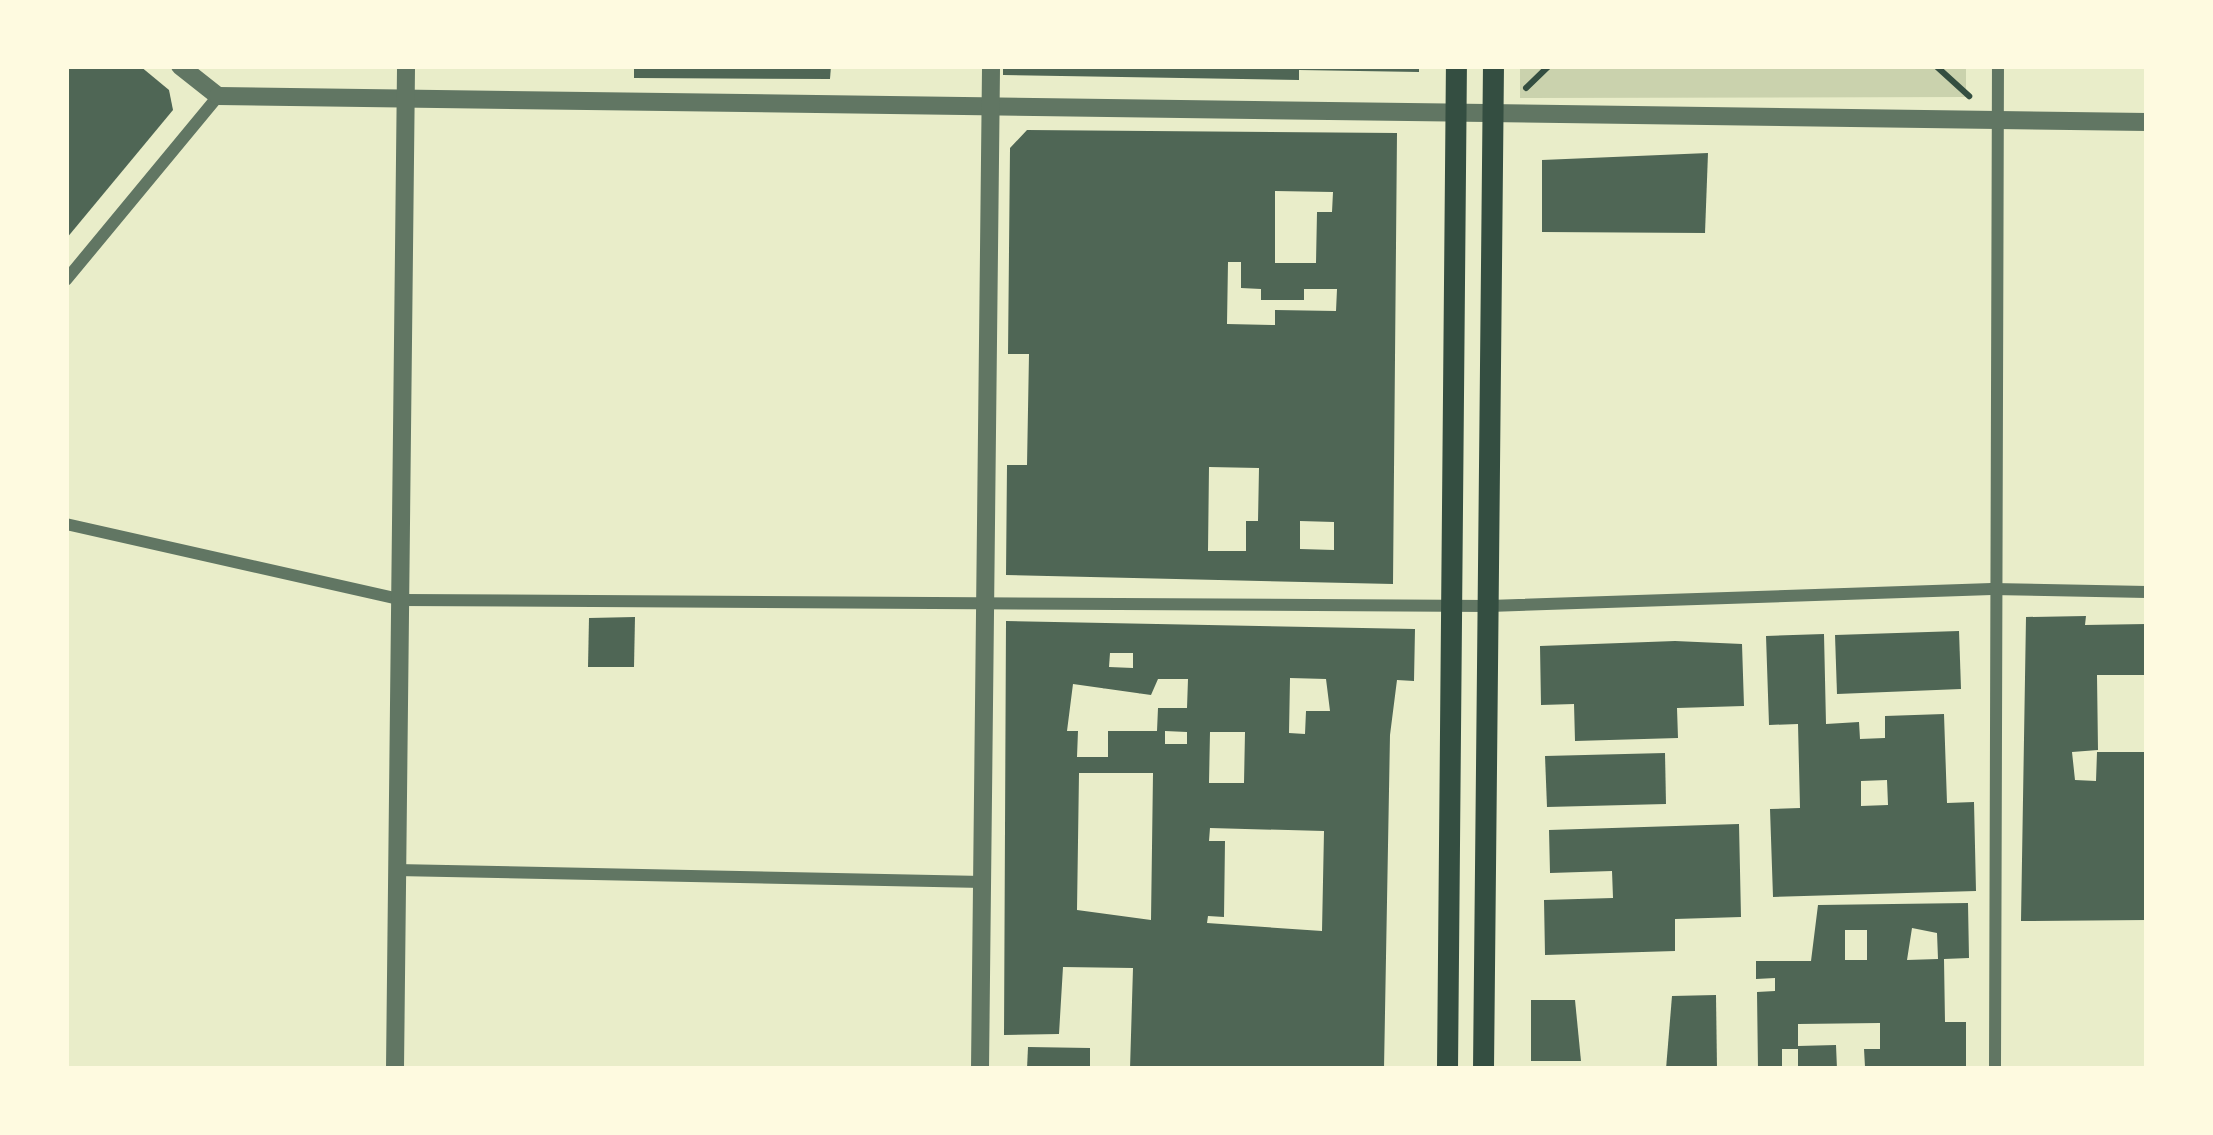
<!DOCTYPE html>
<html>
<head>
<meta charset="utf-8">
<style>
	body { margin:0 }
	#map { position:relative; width:2213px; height:1135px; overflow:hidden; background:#e9edc9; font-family:Commissioner,sans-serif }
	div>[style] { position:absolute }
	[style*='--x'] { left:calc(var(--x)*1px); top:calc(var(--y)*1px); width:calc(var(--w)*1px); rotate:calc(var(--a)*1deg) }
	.green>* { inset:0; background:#cad2ad }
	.building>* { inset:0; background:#4f6655 }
	.path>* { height:6px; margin:-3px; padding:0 3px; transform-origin:3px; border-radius:3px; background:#344e41 }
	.minor>* { height:12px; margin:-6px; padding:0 6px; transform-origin:6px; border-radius:6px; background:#617663 }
	.tertiary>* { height:18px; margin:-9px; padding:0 9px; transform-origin:9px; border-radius:9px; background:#617663 }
	.secondary>* { height:21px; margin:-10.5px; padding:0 10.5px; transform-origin:10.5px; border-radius:10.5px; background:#344e41 }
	span { translate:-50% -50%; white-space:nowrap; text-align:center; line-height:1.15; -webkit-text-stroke:9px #fefae0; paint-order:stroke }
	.frame { position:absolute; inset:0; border:69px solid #fefae0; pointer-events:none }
</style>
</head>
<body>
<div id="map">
	<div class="green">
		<i style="clip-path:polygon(1520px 66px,1966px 66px,1966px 97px,1520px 98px)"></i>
	</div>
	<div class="building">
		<i style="clip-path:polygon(66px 66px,140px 66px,169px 90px,173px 110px,66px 239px)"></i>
		<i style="clip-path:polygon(634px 66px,831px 66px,830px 79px,634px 78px)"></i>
		<i style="clip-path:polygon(1003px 66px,1419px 66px,1419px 72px,1299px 70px,1299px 80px,1003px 75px)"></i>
		<i style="clip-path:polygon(evenodd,1027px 130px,1397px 133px,1393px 584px,1006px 575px,1007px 465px,1027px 465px,1029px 354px,1008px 354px,1010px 148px,1027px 130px,1275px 191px,1333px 192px,1332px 212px,1317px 212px,1316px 263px,1275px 263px,1275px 191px,1027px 130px,1228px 262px,1241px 262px,1241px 288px,1261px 289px,1261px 300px,1304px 300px,1304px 289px,1337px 289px,1336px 311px,1275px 310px,1275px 325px,1227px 324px,1228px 262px,1027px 130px,1209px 467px,1259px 468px,1258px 521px,1246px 521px,1246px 551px,1208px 551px,1209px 467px,1027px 130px,1300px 521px,1334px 522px,1334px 550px,1300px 549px,1300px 521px)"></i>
		<i style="clip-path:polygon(1708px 153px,1705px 233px,1542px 232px,1542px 160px)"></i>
		<i style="clip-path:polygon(2086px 616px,2085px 625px,2147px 624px,2147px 675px,2097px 675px,2098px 750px,2072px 752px,2075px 780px,2096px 781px,2097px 752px,2147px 752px,2147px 920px,2021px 921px,2026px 617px)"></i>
		<i style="clip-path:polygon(635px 617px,634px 667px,588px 667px,589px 618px)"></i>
		<i style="clip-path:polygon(evenodd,1006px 621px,1415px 629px,1414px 681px,1397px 680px,1390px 735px,1384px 1069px,1130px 1069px,1133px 968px,1063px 967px,1059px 1034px,1004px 1035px,1006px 621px,1110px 653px,1133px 653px,1133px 668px,1109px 667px,1110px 653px,1006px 621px,1290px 678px,1326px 679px,1330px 711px,1306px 711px,1305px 734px,1289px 733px,1290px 678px,1006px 621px,1158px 679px,1188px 679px,1187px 708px,1158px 708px,1157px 731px,1108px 731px,1108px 757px,1077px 757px,1078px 731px,1067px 731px,1073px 684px,1151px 695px,1158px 679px,1006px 621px,1165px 731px,1187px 732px,1187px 744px,1165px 744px,1165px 731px,1006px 621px,1210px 732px,1245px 732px,1244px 783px,1209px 783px,1210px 732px,1006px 621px,1079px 773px,1153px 773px,1151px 920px,1077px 910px,1079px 773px,1006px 621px,1210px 828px,1324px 831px,1322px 931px,1207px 923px,1208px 916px,1224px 917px,1225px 841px,1209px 841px,1210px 828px)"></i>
		<i style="clip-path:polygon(1959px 631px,1961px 689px,1837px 694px,1835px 635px)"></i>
		<i style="clip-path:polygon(evenodd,1824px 634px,1826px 724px,1859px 722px,1860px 739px,1885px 738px,1885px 716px,1944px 714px,1947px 803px,1974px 802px,1976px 891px,1773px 897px,1770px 809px,1800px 808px,1798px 724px,1769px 725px,1766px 636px,1824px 634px,1887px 780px,1888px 805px,1861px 806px,1861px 781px,1887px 780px)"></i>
		<i style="clip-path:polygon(1675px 641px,1742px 644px,1744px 706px,1677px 708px,1678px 738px,1575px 741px,1574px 704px,1541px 705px,1540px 646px)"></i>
		<i style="clip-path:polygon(1665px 753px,1666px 804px,1547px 807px,1545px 756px)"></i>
		<i style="clip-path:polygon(1739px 824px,1741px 917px,1675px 919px,1675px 951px,1545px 955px,1544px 900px,1613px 898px,1612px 871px,1550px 873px,1549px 830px)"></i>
		<i style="clip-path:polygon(evenodd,1968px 903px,1969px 958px,1944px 959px,1945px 1022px,1966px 1022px,1966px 1066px,1865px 1067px,1864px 1049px,1880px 1049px,1880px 1023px,1798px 1024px,1798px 1046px,1836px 1045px,1837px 1069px,1798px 1069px,1798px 1049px,1782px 1049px,1782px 1069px,1758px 1069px,1757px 992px,1775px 991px,1775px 978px,1756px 979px,1756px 961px,1811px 961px,1818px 905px,1968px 903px,1912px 928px,1937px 933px,1938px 959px,1907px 960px,1912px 928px,1968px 903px,1845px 930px,1867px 930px,1867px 960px,1845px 960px,1845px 930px)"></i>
		<i style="clip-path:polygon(1716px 995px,1717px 1069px,1666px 1069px,1672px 996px)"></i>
		<i style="clip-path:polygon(1531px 1000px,1575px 1000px,1581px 1061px,1531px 1061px)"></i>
		<i style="clip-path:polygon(1028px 1047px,1090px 1048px,1090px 1069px,1027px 1069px)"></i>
	</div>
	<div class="path">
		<i style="--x:1936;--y:66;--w:45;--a:42.3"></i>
		<i style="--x:1526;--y:88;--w:32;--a:-44"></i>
	</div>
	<div class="minor">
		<i style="--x:66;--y:280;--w:239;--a:-50.4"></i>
		<i style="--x:66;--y:524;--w:344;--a:12.7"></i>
		<i style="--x:402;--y:600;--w:1087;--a:0.32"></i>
		<i style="--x:1489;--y:606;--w:503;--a:-1.94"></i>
		<i style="--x:1992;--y:589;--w:155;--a:1.1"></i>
		<i style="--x:396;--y:870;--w:587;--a:1.17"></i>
		<i style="--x:1995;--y:1069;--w:1003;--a:-89.83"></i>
	</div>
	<div class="tertiary">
		<i style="--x:180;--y:66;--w:48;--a:38.3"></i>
		<i style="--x:218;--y:96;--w:1929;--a:0.77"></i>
		<i style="--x:395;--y:1069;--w:1003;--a:-89.37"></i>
		<i style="--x:980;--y:1069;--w:1003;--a:-89.37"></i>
	</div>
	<div class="secondary">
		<i style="--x:1447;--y:1069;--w:1003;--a:-89.49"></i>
		<i style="--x:1483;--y:1069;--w:1003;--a:-89.43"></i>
	</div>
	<div class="frame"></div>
</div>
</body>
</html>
